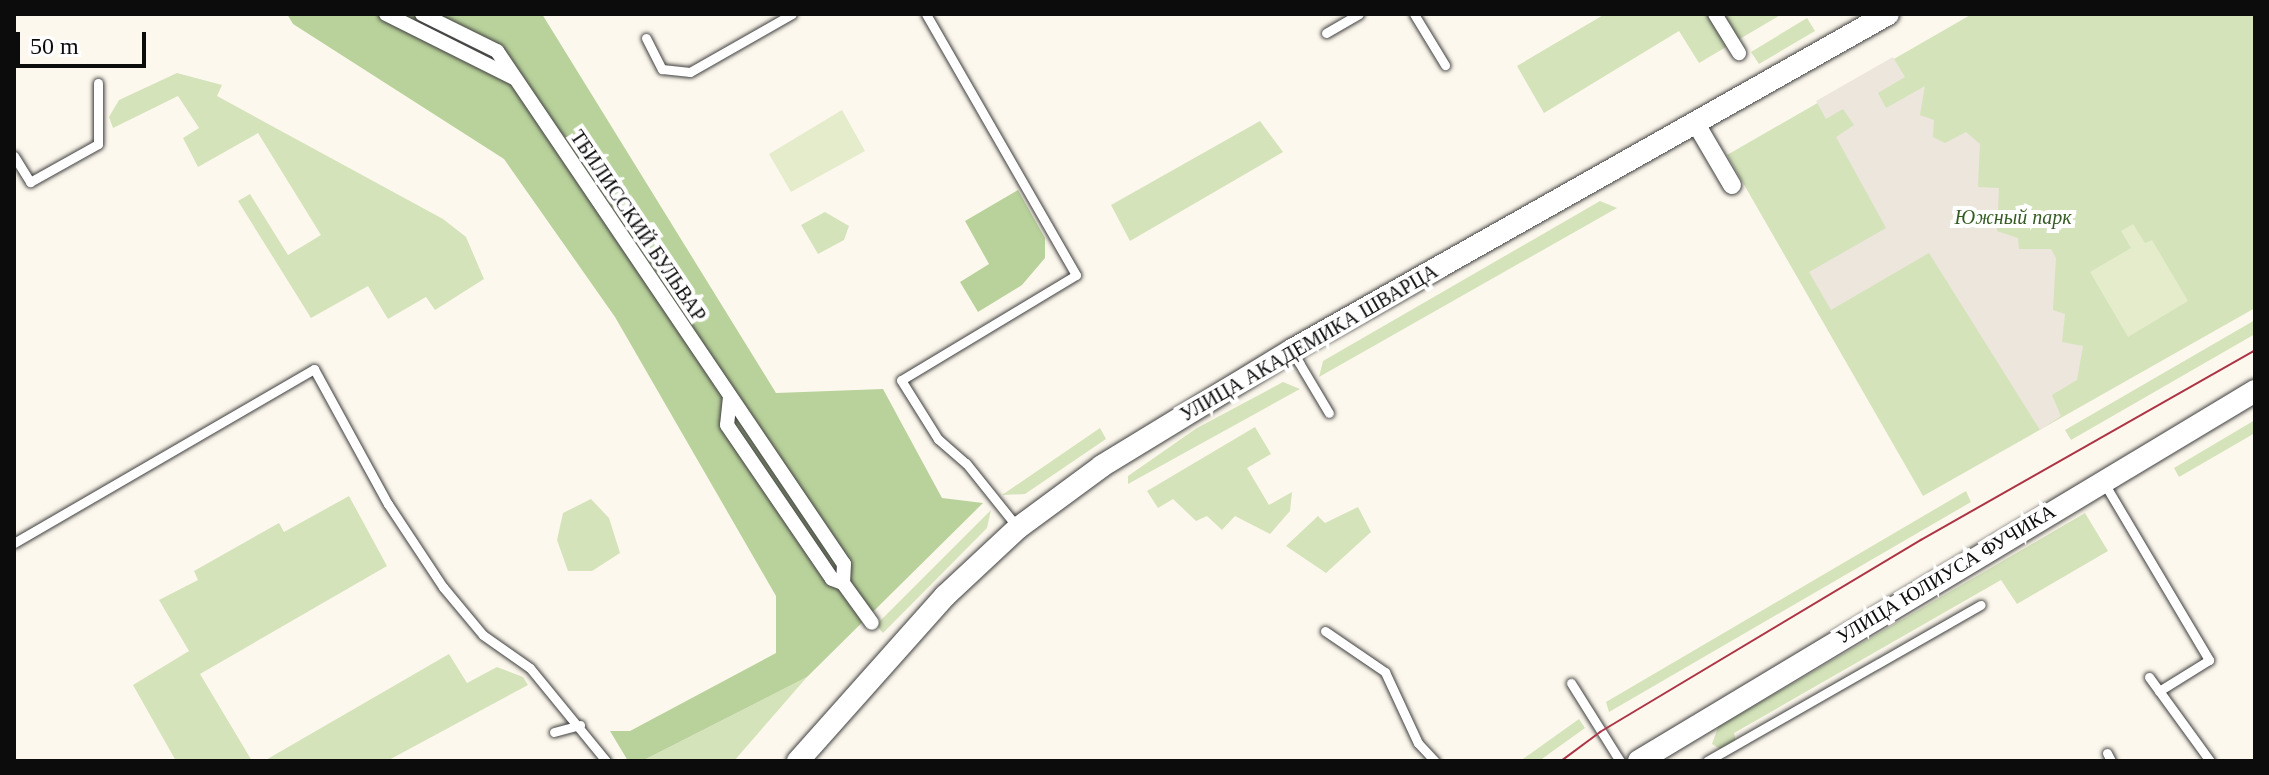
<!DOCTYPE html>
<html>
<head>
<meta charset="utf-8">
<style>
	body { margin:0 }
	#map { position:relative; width:2269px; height:775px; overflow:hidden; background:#fdf8ed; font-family:"Times New Roman",serif }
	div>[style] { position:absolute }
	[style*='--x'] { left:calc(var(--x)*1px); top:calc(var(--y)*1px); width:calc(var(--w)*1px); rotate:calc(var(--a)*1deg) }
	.green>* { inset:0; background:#d4e3ba }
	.forest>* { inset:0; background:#b9d29b }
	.pitch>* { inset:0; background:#e4eccb }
	.plaza>* { inset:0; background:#ece6dd }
	.roads { filter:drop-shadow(0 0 2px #3f3f3f) drop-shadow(0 0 2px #3f3f3f) }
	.service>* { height:9px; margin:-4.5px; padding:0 4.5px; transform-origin:4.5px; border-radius:4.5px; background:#fff }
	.pedestrian>* { height:14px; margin:-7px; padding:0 7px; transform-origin:7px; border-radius:7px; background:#fff }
	.minor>* { height:18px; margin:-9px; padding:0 9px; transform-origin:9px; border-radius:9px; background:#fff }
	.tertiary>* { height:22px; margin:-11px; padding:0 11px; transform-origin:11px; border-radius:11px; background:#fff }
	.tram>* { height:2px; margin:-1px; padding:0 1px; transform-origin:1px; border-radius:1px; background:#ac3445 }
	span { translate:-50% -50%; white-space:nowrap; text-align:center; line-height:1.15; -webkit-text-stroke:8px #fff; paint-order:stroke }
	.park-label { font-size:20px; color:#355c24; font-style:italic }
	.street-label { font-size:20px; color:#0c0c0c }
	.frame { position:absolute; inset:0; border:16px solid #0c0c0c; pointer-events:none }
	.scale { position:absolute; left:16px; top:32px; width:130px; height:36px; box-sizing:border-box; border:4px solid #0c0c0c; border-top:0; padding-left:10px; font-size:24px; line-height:28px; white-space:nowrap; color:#0c0c0c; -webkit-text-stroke:6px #fff; paint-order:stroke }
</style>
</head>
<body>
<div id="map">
	<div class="green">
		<i style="clip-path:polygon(1605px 14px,1782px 14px,1699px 63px,1679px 31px,1544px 113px,1517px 66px)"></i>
		<i style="clip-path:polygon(1972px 14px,2255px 14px,2255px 308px,1923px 496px,1727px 155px)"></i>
		<i style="clip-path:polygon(1807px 18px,1815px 31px,1759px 64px,1751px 52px)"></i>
		<i style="clip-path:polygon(177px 73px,222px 85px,217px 96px,443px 219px,466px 237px,484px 279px,435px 310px,426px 297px,388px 319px,368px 286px,311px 318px,238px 201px,250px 194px,288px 255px,321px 235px,258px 133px,198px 167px,183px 138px,199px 128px,178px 96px,113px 128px,109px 117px,119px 100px)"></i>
		<i style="clip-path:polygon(1260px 121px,1283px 152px,1130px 241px,1111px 205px)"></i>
		<i style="clip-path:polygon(1600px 201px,1617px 208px,1319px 377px,1323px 361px)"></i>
		<i style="clip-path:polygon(825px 212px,849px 226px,844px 240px,818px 254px,801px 225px)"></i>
		<i style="clip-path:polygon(2255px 320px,2255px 334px,2071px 440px,2065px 430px)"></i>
		<i style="clip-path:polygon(1283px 382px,1300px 389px,1128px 484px,1128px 476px,1197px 428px)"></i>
		<i style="clip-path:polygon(2255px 420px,2255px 433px,2179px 477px,2174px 468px)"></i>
		<i style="clip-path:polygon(1255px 427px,1271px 454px,1247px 468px,1269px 505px,1292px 492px,1290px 511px,1270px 534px,1235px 516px,1222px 530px,1207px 516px,1196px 521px,1173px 499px,1158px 508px,1147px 491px)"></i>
		<i style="clip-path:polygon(1100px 428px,1106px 439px,1025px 494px,1002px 495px)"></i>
		<i style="clip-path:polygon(1966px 491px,1971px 502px,1609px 712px,1606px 702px)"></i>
		<i style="clip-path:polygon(349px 496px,387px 566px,200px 674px,252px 761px,176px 761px,133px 685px,189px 651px,159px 600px,198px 580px,194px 571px,279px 523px,284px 532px)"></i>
		<i style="clip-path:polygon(591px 499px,609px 518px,620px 553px,592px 571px,568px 571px,557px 540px,563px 513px)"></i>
		<i style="clip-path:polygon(1358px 507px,1371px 532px,1326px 573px,1286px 546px,1318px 516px,1325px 523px)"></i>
		<i style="clip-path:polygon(991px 510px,987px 528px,883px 633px,876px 625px)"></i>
		<i style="clip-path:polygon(2085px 513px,2108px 551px,2017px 604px,2001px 580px,1734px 733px,1736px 742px,1725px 752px,1712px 744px,1718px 727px)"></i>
		<i style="clip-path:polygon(449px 654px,467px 683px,497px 667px,523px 677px,528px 685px,387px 761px,264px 761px)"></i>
		<i style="clip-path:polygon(807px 677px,734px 761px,642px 761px)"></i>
		<i style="clip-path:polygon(1579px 719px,1585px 728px,1539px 761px,1520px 761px)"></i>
	</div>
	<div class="forest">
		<i style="clip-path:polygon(287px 14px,542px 14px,776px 393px,883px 389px,942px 498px,983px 503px,807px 677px,642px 761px,628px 761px,610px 731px,630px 731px,776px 653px,776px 596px,615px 317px,504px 159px,293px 24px)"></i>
		<i style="clip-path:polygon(1018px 190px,1045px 238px,1045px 258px,1022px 285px,978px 312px,960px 282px,989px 264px,965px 221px)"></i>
	</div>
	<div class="pitch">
		<i style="clip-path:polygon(842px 110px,865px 151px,791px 192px,769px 154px)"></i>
		<i style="clip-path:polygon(2133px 224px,2145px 243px,2152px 240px,2188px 301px,2128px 337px,2090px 272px,2131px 248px,2121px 231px)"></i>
	</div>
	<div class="plaza">
		<i style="clip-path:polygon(1893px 57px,1905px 77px,1878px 93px,1886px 108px,1925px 86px,1920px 115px,1934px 120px,1933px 137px,1945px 143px,1966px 132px,1980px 144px,1978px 187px,1999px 188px,1997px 231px,2018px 238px,2019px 249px,2051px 249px,2056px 258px,2053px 310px,2065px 314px,2062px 342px,2083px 346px,2077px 380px,2052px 395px,2061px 416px,2040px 430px,1929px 253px,1831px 310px,1809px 272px,1886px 228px,1836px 137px,1854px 125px,1843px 109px,1826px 119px,1816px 101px)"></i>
	</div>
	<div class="roads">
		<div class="service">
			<i style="--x:926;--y:14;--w:301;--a:60.1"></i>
			<i style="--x:1076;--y:275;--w:204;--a:149"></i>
			<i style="--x:901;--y:380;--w:70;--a:57.9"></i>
			<i style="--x:938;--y:439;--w:37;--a:41"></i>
			<i style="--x:966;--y:463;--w:83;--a:51.3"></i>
			<i style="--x:1414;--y:14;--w:60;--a:58.7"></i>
			<i style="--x:1326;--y:33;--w:38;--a:-30"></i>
			<i style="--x:646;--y:38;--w:35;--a:63"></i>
			<i style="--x:662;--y:69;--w:28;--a:6"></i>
			<i style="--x:690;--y:72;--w:117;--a:-29.6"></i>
			<i style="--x:14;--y:156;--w:31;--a:58"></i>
			<i style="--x:30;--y:182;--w:78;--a:-29.2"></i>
			<i style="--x:98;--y:144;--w:61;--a:-90"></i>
			<i style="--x:1292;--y:351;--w:72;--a:59.2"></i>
			<i style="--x:2104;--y:483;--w:206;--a:59.3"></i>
			<i style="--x:2209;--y:660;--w:59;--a:148.2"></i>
			<i style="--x:14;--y:543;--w:347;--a:-30.1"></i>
			<i style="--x:314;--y:369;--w:154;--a:61.3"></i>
			<i style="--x:388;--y:504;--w:100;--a:56.5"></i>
			<i style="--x:443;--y:587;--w:62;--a:50.2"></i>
			<i style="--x:483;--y:635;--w:57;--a:35.1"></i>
			<i style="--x:530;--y:668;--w:120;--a:50.7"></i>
			<i style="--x:1325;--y:631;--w:73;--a:34.3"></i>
			<i style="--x:1385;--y:672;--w:78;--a:65.1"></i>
			<i style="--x:1418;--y:743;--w:25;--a:47"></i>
			<i style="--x:2149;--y:677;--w:104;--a:54"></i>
			<i style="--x:1571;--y:683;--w:92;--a:57.9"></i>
			<i style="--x:554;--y:732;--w:27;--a:-15"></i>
			<i style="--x:2107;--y:753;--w:9;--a:63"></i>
			<i style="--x:1707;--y:761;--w:315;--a:-29.7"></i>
		</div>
		<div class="pedestrian">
			<i style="--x:386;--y:14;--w:143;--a:26.6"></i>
			<i style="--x:422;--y:14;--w:84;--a:26.3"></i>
			<i style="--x:497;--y:51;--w:619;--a:55.93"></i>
			<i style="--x:844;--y:564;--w:19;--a:93"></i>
			<i style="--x:843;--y:583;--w:49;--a:54.1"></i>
			<i style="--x:1715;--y:14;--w:46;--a:58.4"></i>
			<i style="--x:730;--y:397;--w:28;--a:96"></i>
			<i style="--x:727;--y:425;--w:186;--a:55.7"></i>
			<i style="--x:832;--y:579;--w:12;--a:20"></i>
		</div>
		<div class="minor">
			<i style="--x:1695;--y:122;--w:73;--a:59.6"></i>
		</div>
		<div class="tertiary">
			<i style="--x:798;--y:761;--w:221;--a:-48.3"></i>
			<i style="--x:945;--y:596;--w:100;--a:-43"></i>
			<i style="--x:1018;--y:528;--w:104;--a:-36.4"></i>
			<i style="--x:1102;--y:466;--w:223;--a:-31.4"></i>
			<i style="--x:1292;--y:350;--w:684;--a:-29.41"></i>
			<i style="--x:1639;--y:761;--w:719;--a:-30.99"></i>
		</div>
	</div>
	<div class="tram">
		<i style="--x:1561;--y:761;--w:49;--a:-36.6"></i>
		<i style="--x:1600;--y:732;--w:374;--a:-30.9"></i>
		<i style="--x:1921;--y:540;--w:384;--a:-29.6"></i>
	</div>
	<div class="park-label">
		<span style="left:2013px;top:217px">Южный парк</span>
	</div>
	<div class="street-label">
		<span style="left:638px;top:226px;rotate:56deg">ТБИЛИССКИЙ БУЛЬВАР</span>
		<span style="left:1309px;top:343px;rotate:-30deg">УЛИЦА АКАДЕМИКА ШВАРЦА</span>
		<span style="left:1946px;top:574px;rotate:-31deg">УЛИЦА ЮЛИУСА ФУЧИКА</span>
	</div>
	<div class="frame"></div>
	<div class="scale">50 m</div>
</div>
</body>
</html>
